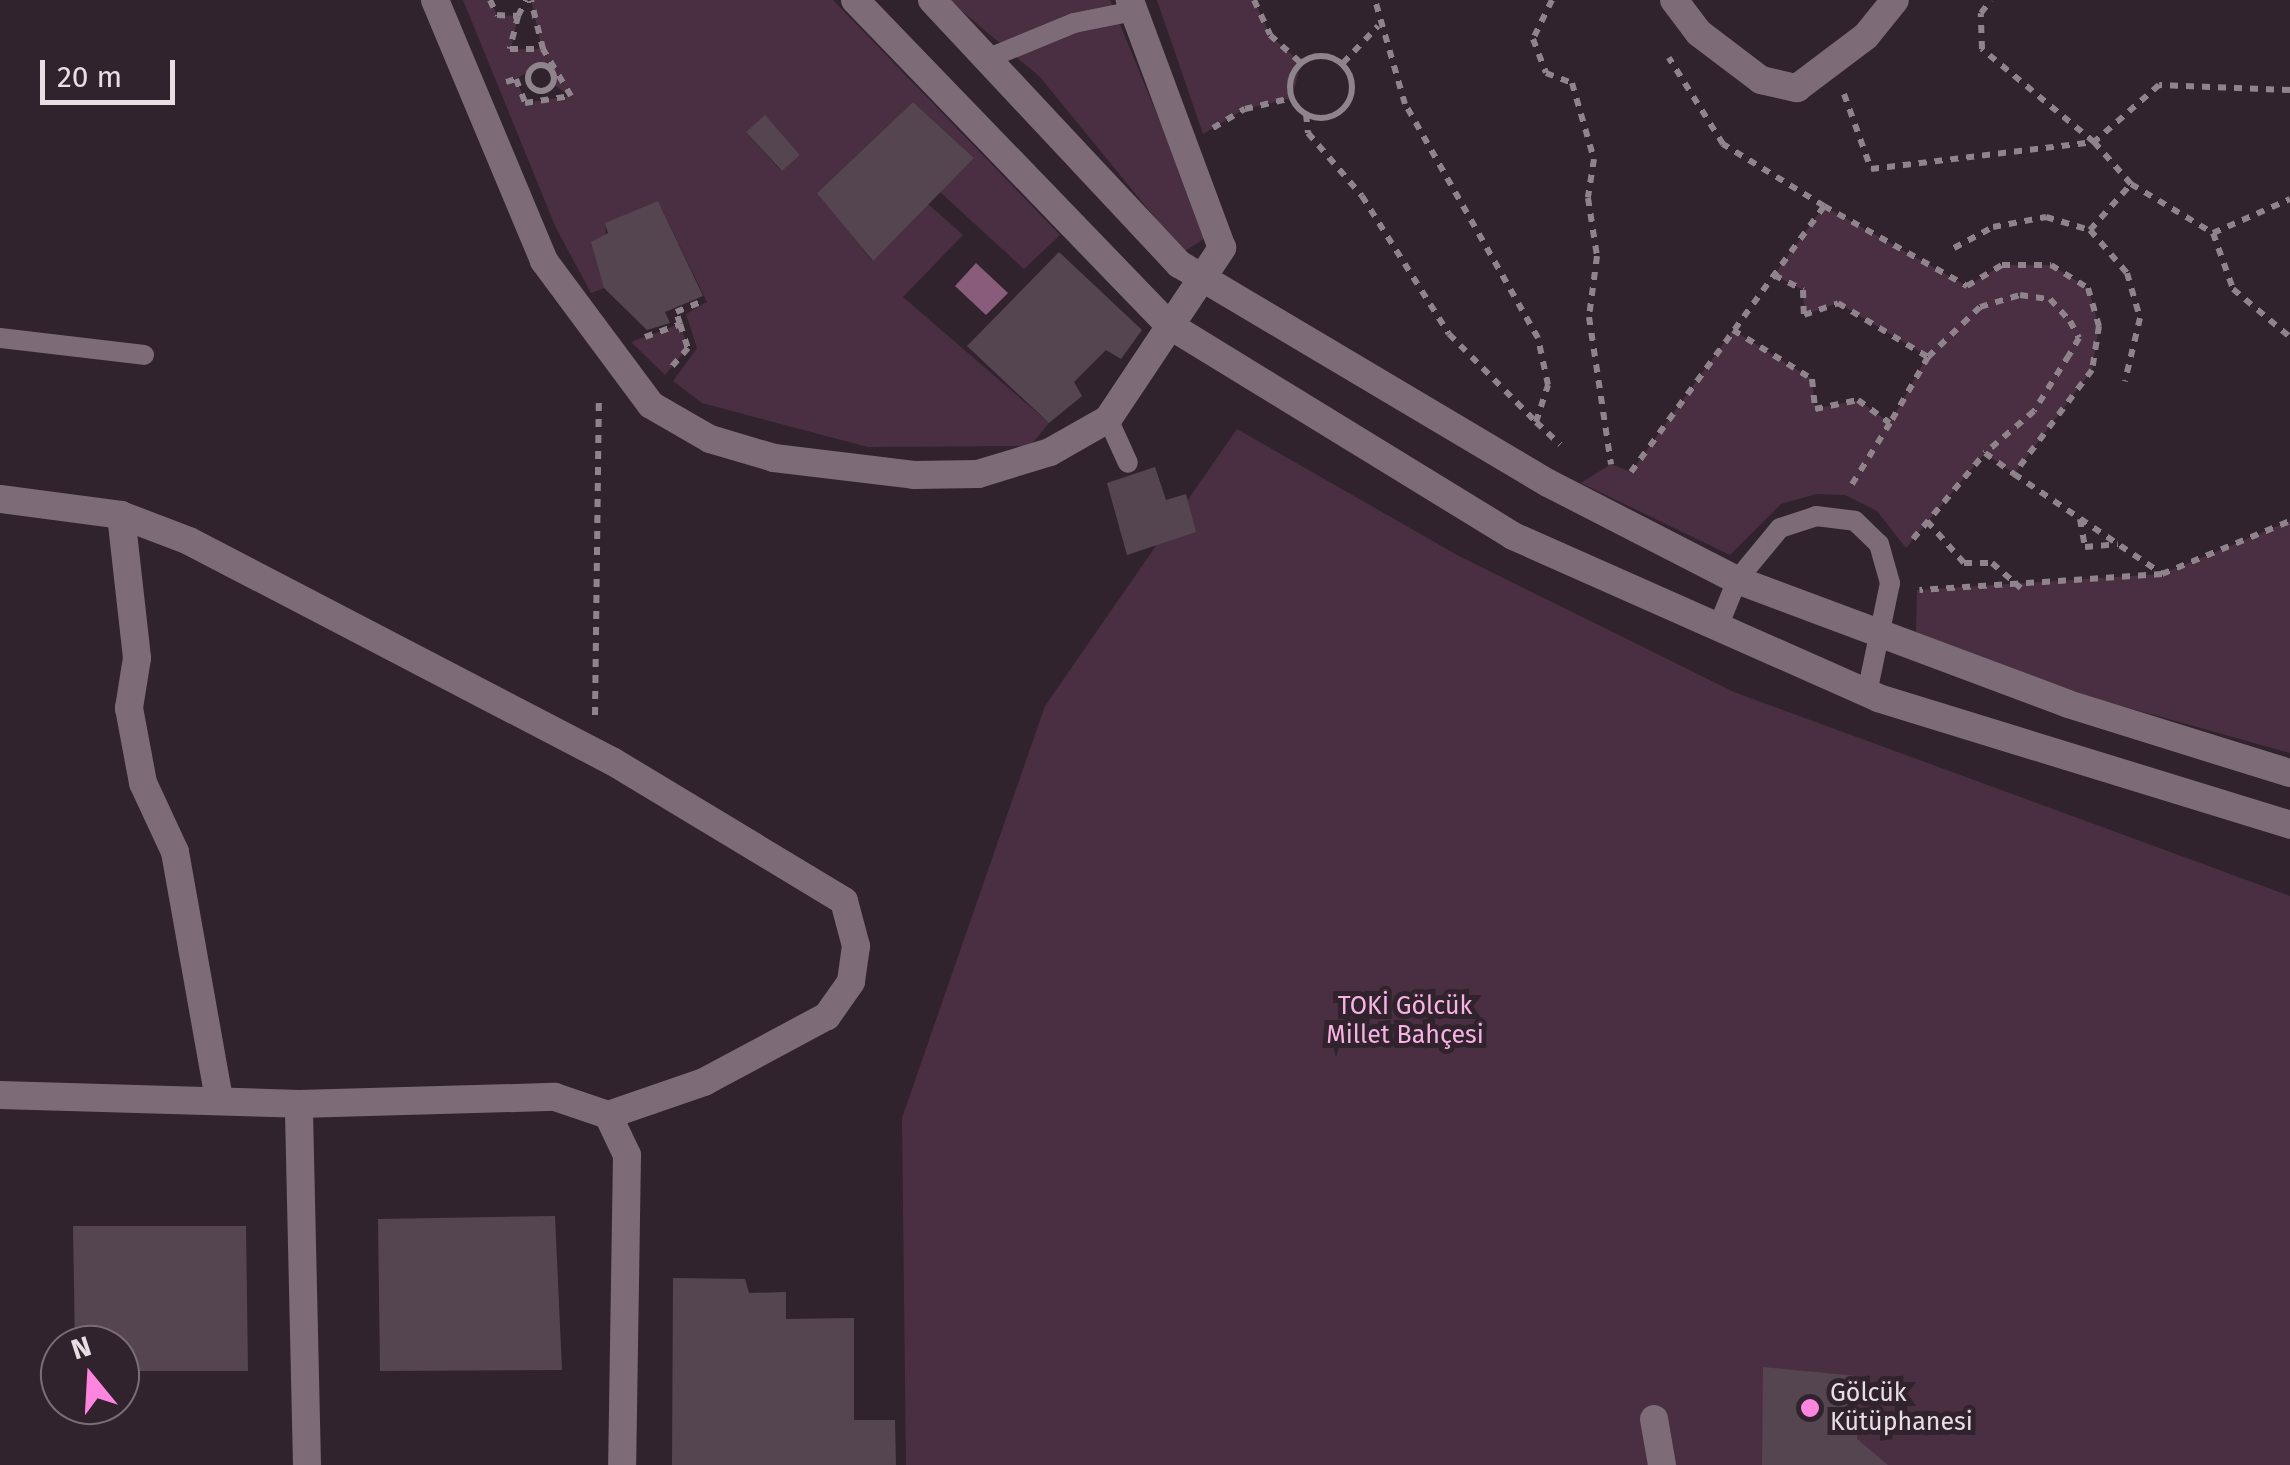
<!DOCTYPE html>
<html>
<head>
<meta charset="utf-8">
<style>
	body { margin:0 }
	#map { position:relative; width:2290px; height:1465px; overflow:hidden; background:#31232d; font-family:"Fira Sans",sans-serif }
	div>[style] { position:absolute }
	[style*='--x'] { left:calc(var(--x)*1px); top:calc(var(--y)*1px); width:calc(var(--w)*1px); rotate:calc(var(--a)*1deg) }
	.green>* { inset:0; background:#4a2f42 }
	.water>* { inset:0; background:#895c7c }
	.building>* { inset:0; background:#554550 }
	.path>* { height:6px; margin-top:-3px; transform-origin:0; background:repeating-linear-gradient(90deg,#90848c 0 8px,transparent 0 16px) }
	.path>.ring { margin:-3px; padding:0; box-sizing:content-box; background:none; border:6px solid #90848c; border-radius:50% }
	.service>* { height:20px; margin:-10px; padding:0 10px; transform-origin:10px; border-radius:10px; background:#7d6c77 }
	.pedestrian>* { height:28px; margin:-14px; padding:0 14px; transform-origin:14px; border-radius:14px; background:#7d6c77 }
	.minor>* { height:28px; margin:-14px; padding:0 14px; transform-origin:14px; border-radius:14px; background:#7d6c77 }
	.dots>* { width:28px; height:28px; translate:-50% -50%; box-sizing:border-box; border:5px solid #31232d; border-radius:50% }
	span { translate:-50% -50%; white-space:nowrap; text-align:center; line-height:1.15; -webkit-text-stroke:10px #31232d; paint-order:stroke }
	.park-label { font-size:25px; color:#f9b2e4 }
	.poi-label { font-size:25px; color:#e8dee4 }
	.left { translate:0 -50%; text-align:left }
	.north { position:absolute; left:40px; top:1325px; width:100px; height:100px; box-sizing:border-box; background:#31232d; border:2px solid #7a6e76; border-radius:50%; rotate:342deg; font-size:28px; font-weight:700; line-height:40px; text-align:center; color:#e8dee4 }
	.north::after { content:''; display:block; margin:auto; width:35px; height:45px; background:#fe85df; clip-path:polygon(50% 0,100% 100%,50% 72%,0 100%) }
	.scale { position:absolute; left:40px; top:60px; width:135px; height:45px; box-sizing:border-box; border:5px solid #e8dee4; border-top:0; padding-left:12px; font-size:30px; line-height:35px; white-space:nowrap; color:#e8dee4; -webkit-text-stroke:8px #31232d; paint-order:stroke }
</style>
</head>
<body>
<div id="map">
	<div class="green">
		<i style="clip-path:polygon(evenodd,463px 0,490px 0,497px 15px,518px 16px,511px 49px,542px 49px,531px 0,833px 0,1060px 235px,1024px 269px,940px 192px,974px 158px,913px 102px,818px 192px,872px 261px,928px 204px,963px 235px,903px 297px,1049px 423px,1030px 446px,868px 447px,702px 403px,673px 381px,697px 348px,686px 314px,707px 302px,658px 201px,606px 223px,604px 288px,591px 293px,556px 228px,463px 0,537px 66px,546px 66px,553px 84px,570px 96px,526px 103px,516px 79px,537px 66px,463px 0,765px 116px,800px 155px,781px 171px,747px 133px,765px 116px)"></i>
		<i style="clip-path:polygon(949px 0,1110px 0,1207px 237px,1183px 252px,1040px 77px)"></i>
		<i style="clip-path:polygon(1157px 0,1254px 0,1270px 35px,1301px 63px,1292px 98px,1245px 109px,1203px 134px)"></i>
		<i style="clip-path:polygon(1824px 206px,1967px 286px,2002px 265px,2051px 265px,2088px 288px,2099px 326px,2092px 370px,2014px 474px,1985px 453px,1906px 548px,1877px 511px,1845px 495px,1816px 494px,1781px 504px,1730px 555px,1581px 483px,1611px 464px,1631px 472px,1733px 330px,1812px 379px,1815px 409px,1858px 400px,1890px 423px,1927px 356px,1838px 303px,1804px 315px,1803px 290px,1774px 275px)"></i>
		<i style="clip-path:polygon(680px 324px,688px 348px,665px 375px,631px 342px)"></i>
		<i style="clip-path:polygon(1237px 429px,1457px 555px,1734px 692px,2290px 896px,2290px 1465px,906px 1465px,902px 1118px,1045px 706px)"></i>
		<i style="clip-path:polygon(2290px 521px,2290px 753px,2090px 697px,1916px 632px,1917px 590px,2162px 574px)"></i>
	</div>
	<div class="water">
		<i style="clip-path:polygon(976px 263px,1008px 293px,986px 315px,955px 286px)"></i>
	</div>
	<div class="building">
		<i style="clip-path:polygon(913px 102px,974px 158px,873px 261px,817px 193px)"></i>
		<i style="clip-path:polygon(765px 115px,800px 155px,782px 171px,746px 132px)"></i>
		<i style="clip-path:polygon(658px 201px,703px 296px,665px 312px,670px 323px,647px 330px,604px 288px,591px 242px,608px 233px,605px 223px)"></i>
		<i style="clip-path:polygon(1059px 252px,1142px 330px,1121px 359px,1106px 350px,1074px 382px,1082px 396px,1049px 423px,967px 346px)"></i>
		<i style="clip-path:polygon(1155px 467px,1166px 500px,1186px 494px,1196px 532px,1127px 555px,1107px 483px)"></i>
		<i style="clip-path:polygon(555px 1216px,562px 1370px,380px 1371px,378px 1219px)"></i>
		<i style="clip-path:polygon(73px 1226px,246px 1226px,248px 1371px,120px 1371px,120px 1345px,75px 1345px)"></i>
		<i style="clip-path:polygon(673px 1278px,745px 1279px,749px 1293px,786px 1292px,786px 1319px,854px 1318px,854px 1420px,895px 1420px,896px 1465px,672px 1465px)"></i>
		<i style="clip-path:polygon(1763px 1367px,1857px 1376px,1857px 1439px,1888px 1465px,1762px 1465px)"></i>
	</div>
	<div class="path">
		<i style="--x:490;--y:0;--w:17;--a:65"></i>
		<i style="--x:497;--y:15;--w:21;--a:3"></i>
		<i style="--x:518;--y:16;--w:18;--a:-63"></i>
		<i style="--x:1254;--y:0;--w:38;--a:65"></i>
		<i style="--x:1270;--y:35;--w:42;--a:42.1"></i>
		<i style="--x:1552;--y:0;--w:43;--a:116"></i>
		<i style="--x:1533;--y:39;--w:36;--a:69"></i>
		<i style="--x:1546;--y:73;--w:28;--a:21"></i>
		<i style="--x:1572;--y:83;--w:79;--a:73.9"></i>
		<i style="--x:1594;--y:159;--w:39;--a:99"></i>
		<i style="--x:1588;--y:198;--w:59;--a:81.2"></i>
		<i style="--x:1597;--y:256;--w:62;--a:97.5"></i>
		<i style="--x:1589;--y:317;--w:149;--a:81.5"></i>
		<i style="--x:518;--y:16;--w:34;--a:104"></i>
		<i style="--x:510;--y:49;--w:33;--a:0"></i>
		<i class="ring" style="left:1290px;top:56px;width:56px;height:56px"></i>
		<i style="--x:1343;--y:63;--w:51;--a:-46.6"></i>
		<i class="ring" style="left:528px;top:65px;width:20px;height:20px"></i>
		<i style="--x:506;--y:82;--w:10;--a:-17"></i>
		<i style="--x:516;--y:79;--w:26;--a:69"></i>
		<i style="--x:525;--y:103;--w:47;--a:-8.7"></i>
		<i style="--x:571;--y:96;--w:55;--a:-120.8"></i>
		<i style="--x:543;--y:49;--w:50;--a:-103.8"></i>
		<i style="--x:2290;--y:90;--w:131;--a:-177.8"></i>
		<i style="--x:2159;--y:85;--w:86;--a:138.8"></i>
		<i style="--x:2094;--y:142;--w:56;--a:48.6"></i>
		<i style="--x:2131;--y:184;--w:96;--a:30.9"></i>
		<i style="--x:2213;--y:233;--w:59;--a:70.3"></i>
		<i style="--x:2233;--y:289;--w:75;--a:40.1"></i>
		<i style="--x:1844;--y:94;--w:80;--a:70.2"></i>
		<i style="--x:1871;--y:169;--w:225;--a:-6.9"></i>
		<i style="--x:2094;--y:142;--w:146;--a:-140.3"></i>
		<i style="--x:1982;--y:49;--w:36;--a:-92"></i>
		<i style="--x:1981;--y:13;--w:16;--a:-52"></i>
		<i style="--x:1306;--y:114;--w:19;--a:84"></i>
		<i style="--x:1308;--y:133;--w:83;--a:49.4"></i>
		<i style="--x:1362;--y:196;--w:163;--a:57.8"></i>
		<i style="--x:1449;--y:334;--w:124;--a:45.3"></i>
		<i style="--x:1536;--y:422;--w:39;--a:-72"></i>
		<i style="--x:1548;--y:385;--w:48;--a:-102"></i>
		<i style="--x:1538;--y:338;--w:269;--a:-119.6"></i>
		<i style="--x:1405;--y:104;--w:108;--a:-106.1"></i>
		<i style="--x:1213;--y:128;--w:37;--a:-31"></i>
		<i style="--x:1245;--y:109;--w:48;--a:-13.2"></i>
		<i style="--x:1824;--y:206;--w:164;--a:29.2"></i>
		<i style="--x:1967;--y:286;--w:41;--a:-31"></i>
		<i style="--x:2002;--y:265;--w:49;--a:0"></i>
		<i style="--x:2051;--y:265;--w:44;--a:31.9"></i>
		<i style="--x:2088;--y:288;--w:40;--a:74"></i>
		<i style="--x:2099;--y:326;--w:45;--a:99"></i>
		<i style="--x:2092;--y:370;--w:130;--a:126.9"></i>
		<i style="--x:2014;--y:474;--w:179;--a:34"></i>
		<i style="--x:2162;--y:574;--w:243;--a:176.2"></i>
		<i style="--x:2090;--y:230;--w:62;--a:-48.3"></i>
		<i style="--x:2213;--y:233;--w:84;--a:-23.8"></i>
		<i style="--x:1954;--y:248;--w:44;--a:-28.3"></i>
		<i style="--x:1993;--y:227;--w:54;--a:-10.7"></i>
		<i style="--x:2046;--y:217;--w:46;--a:16.5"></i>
		<i style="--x:2090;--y:230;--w:57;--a:49.3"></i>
		<i style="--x:2127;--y:273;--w:47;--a:73.9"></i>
		<i style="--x:2140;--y:318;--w:65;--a:103.4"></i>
		<i style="--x:1774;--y:275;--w:33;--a:27"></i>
		<i style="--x:1803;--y:290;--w:25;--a:88"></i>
		<i style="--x:1804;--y:315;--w:36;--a:-19"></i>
		<i style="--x:1838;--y:303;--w:105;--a:31"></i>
		<i style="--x:1928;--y:357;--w:76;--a:119.9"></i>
		<i style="--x:680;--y:324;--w:13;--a:-108"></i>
		<i style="--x:676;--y:312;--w:31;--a:-22"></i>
		<i style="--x:1733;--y:330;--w:93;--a:31.8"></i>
		<i style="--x:1812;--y:379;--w:30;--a:84"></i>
		<i style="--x:1815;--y:409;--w:44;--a:-11.8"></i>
		<i style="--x:1858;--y:400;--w:39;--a:36"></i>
		<i style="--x:1890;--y:423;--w:78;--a:121.8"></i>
		<i style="--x:645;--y:337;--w:37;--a:-20"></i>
		<i style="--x:680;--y:324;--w:25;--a:72"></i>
		<i style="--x:688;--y:348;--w:29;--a:131"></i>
		<i style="--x:1928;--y:357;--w:72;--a:-43.9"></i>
		<i style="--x:1980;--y:307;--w:42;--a:-16.7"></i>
		<i style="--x:2020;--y:295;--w:30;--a:8"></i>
		<i style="--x:2050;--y:299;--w:30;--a:48"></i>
		<i style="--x:2070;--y:321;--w:19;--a:62"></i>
		<i style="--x:2079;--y:338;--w:20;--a:120"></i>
		<i style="--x:2069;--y:355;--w:66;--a:122"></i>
		<i style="--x:2034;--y:411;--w:65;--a:139.4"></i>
		<i style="--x:1536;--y:422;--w:33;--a:43"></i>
		<i style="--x:1631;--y:472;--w:329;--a:-54"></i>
		<i style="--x:1824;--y:206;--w:119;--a:-148.5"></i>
		<i style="--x:1723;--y:144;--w:102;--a:-122.1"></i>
		<i style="--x:2080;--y:519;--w:28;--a:80"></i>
		<i style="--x:2085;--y:547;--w:33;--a:-5"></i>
		<i style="--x:1927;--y:521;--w:56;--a:48.6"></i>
		<i style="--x:1964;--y:563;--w:28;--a:0"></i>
		<i style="--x:1992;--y:563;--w:38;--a:41"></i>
		<i style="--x:1913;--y:539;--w:112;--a:-50.1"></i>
		<i style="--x:1985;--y:453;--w:36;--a:36"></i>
		<i style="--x:2162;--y:574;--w:139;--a:-22.5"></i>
		<i style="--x:595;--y:715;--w:318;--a:-89.3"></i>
	</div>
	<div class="service">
		<i style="--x:989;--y:58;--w:92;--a:-22.4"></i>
		<i style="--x:1074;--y:23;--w:61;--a:-11.3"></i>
		<i style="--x:0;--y:338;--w:145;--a:6.7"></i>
		<i style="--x:1108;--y:419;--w:48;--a:65.6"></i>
		<i style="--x:1718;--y:627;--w:51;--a:-68"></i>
		<i style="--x:1737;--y:580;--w:67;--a:-50.4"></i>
		<i style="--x:1780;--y:528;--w:38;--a:-18"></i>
		<i style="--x:1816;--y:516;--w:39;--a:7"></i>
		<i style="--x:1855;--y:521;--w:33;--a:44"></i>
		<i style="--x:1879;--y:544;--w:41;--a:74.2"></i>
		<i style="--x:1890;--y:583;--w:112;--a:101.8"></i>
	</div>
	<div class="pedestrian">
		<i style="--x:1654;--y:1419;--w:47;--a:80.1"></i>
	</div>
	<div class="minor">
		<i style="--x:435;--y:0;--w:283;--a:67.3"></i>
		<i style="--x:544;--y:261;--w:179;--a:53.4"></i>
		<i style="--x:651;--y:405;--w:68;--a:30"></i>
		<i style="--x:710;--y:439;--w:67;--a:16.5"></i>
		<i style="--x:774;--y:458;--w:141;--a:6.9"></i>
		<i style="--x:914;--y:475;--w:64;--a:-0.9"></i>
		<i style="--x:978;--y:474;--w:75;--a:-17"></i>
		<i style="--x:1050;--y:452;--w:67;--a:-29.6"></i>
		<i style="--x:1108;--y:419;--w:206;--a:-56.3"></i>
		<i style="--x:1222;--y:248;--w:265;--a:-110.4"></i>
		<i style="--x:855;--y:0;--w:452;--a:46"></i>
		<i style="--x:1169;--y:325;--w:404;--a:31.5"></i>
		<i style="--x:1513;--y:536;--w:399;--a:23.9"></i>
		<i style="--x:1878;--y:698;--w:431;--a:17.1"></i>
		<i style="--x:932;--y:0;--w:362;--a:46.9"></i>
		<i style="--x:1179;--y:264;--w:429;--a:30.7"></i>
		<i style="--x:1548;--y:483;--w:212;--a:27.2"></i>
		<i style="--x:1737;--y:580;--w:353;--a:20.5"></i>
		<i style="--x:2068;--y:704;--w:232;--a:17.3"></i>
		<i style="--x:1674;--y:0;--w:41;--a:52.9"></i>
		<i style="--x:1699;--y:33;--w:78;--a:37.2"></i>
		<i style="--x:1761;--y:80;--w:37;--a:13"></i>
		<i style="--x:1797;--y:88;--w:86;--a:-37"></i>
		<i style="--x:1866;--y:36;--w:46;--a:-51.1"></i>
		<i style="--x:0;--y:499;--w:122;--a:7.5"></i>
		<i style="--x:121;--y:515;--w:73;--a:20.9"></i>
		<i style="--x:189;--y:541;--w:477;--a:27.5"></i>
		<i style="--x:612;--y:761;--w:271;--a:31.1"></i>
		<i style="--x:844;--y:901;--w:47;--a:75.1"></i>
		<i style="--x:856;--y:946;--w:36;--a:98"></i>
		<i style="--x:851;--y:982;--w:42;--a:125.2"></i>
		<i style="--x:827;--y:1016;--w:140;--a:151.8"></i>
		<i style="--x:704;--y:1082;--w:102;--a:161"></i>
		<i style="--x:121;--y:515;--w:144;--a:83.6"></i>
		<i style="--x:137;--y:658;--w:51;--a:99.1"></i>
		<i style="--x:129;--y:708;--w:76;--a:79.4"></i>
		<i style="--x:143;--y:783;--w:76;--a:65.1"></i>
		<i style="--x:175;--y:852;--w:251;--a:79.9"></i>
		<i style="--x:0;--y:1095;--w:299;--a:1.7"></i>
		<i style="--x:307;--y:1465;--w:361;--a:-91.3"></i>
		<i style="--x:299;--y:1104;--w:256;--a:-1.6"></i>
		<i style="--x:555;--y:1097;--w:56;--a:18.8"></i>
		<i style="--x:608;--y:1115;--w:44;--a:64.6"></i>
		<i style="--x:627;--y:1155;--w:310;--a:90.9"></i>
	</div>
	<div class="dots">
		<i style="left:1810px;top:1408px;background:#fe85df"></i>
	</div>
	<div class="park-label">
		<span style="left:1405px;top:1021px">TOKİ Gölcük<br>Millet Bahçesi</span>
	</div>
	<div class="poi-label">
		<span class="left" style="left:1830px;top:1408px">Gölcük<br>Kütüphanesi</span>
	</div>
	<div class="north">N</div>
	<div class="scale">20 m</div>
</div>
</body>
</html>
